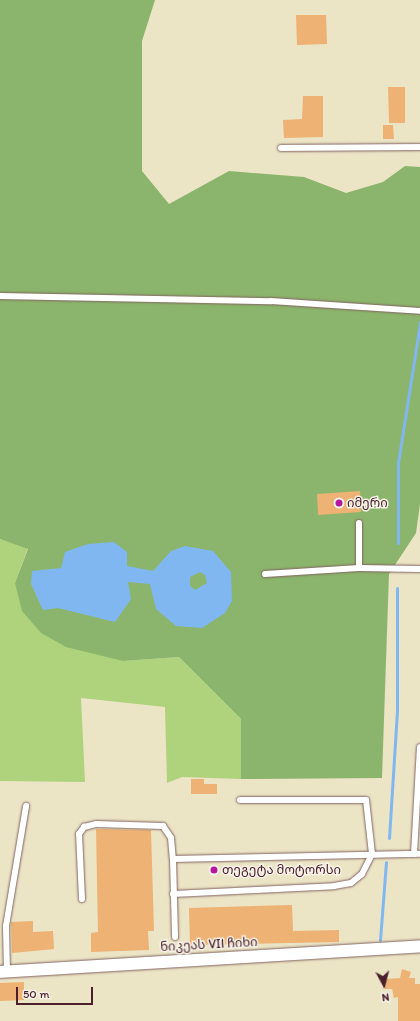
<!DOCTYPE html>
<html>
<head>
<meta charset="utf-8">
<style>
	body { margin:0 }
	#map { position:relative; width:420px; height:1021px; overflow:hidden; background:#ebe4c5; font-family:Itim,"Noto Sans Georgian",sans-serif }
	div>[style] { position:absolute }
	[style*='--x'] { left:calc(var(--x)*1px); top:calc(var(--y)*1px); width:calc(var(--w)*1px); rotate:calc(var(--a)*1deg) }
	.green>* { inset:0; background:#afd37d }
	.forest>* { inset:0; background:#8bb56c }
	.water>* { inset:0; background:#81b7f0 }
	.stream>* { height:3px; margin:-1.5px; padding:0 1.5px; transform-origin:1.5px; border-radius:1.5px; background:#81b7f0 }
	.building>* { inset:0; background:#edb274 }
	.roads { filter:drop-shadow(0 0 1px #826461) drop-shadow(0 0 1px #826461) }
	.service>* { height:6px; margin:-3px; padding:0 3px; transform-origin:3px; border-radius:3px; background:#fff }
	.minor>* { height:12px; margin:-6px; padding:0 6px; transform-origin:6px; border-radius:6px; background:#fff }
	.dots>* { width:11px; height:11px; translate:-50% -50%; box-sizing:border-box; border:2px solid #f7f3e8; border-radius:50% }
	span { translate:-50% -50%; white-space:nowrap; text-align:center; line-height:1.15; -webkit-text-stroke:3px #f7f3e8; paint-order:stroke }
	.poi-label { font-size:13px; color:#4a1f2b }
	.left { translate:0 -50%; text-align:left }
	.street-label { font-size:13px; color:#4a1f2b }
	.north { position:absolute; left:364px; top:965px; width:40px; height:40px; -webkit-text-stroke:3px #f7f3e8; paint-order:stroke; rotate:173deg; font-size:11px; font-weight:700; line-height:16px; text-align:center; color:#4a1f2b }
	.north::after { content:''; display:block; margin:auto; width:14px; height:18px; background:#4a1f2b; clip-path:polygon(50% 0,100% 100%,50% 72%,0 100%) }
	.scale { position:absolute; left:16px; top:987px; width:77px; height:18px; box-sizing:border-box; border:2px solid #4a1f2b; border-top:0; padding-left:5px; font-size:12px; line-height:14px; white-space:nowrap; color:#4a1f2b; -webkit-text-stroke:3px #f7f3e8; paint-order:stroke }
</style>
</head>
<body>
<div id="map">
	<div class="green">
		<i style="clip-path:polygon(0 539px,28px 548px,15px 583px,123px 661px,179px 657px,241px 719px,241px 779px,182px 777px,167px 783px,165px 707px,81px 698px,85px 782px,0 781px)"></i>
	</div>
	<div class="forest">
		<i style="clip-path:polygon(0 0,155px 0,142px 41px,142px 171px,169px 204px,229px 171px,304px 177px,346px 193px,383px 182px,405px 166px,420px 167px,420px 504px,416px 533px,389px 574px,382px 778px,241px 779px,241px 719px,179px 657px,123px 661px,66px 647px,41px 633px,22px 611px,15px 583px,28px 549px,0 539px)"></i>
	</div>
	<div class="water">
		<i style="clip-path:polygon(evenodd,114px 542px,127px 552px,127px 566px,153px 571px,171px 551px,185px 546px,213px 551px,231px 572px,232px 601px,225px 613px,202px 628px,176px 626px,156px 609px,150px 584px,128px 582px,131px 599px,115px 622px,58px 608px,43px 610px,31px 584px,32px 571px,61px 568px,65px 552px,88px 544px,114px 542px,200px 572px,205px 575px,207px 583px,195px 590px,190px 586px,190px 577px,200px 572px)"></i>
	</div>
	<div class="stream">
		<i style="--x:398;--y:543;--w:80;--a:-90"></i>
		<i style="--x:398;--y:463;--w:143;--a:-81.1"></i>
		<i style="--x:389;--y:838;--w:128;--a:-86.4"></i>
		<i style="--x:397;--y:710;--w:122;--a:-90"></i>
		<i style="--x:380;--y:940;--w:78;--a:-85.6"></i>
	</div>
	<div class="building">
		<i style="clip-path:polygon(296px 15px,326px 15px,327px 44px,297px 45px)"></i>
		<i style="clip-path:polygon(388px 87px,405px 87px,405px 123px,389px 123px)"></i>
		<i style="clip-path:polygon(303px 96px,323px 96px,323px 137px,284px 138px,283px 120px,302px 119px)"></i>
		<i style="clip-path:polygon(383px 125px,393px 125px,394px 139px,383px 139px)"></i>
		<i style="clip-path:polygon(360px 491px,361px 512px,318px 515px,317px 494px)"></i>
		<i style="clip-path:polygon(191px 779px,204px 779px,204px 784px,217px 784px,217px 794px,191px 794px)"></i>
		<i style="clip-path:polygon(96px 829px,151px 830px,154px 931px,148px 931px,149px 950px,91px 952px,91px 933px,98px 932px)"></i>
		<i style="clip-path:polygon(292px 905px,293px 931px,339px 930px,339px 942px,190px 945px,189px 908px)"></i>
		<i style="clip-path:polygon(33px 921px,33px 932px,53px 931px,54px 949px,12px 953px,11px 922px)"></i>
		<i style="clip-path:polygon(402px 969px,411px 972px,409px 978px,415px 978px,415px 984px,420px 984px,420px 1021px,398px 1021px,398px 997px,394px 998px,392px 989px,385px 989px,385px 979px,400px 978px)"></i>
		<i style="clip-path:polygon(24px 982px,24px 1000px,0 1001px,0 983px)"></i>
	</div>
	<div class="roads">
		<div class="service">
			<i style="--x:281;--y:148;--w:139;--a:-0.4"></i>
			<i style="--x:0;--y:296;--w:271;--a:1.1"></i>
			<i style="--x:271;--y:301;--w:149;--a:3.8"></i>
			<i style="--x:359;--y:523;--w:45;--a:90"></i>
			<i style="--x:265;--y:574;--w:94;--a:-3.7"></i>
			<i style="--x:359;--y:568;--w:61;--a:0.9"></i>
			<i style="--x:414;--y:854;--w:107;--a:-86.8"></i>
			<i style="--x:173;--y:859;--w:78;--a:88.5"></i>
			<i style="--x:173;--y:894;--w:161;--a:-2.8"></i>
			<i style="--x:334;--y:886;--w:17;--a:-10"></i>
			<i style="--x:351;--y:883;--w:14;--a:-39"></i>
			<i style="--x:362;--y:874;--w:22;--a:-63"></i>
			<i style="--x:372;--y:854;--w:54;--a:-96.3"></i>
			<i style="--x:366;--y:800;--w:126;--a:180"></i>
			<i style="--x:82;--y:899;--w:65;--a:-92.6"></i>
			<i style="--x:79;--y:834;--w:9;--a:-54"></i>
			<i style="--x:84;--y:827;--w:12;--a:-14"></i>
			<i style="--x:96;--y:824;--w:67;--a:1.7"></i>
			<i style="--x:163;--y:826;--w:14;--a:56"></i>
			<i style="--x:171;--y:838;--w:21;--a:85"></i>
			<i style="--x:173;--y:859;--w:247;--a:-1.2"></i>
			<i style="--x:7;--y:971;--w:45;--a:-91.3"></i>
			<i style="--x:6;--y:926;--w:122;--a:-80.5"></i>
		</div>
		<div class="minor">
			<i style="--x:0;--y:972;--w:421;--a:-3.5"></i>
		</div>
	</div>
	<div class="dots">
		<i style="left:339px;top:503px;background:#b5179e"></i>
		<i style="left:214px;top:870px;background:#b5179e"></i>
	</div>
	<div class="poi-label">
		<span class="left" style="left:347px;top:503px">იმერი</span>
		<span class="left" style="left:222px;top:870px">თეგეტა მოტორსი</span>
	</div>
	<div class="street-label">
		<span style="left:209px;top:945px;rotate:-3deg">ნიკეას VII ჩიხი</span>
	</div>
	<div class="north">N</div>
	<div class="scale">50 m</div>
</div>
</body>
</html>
